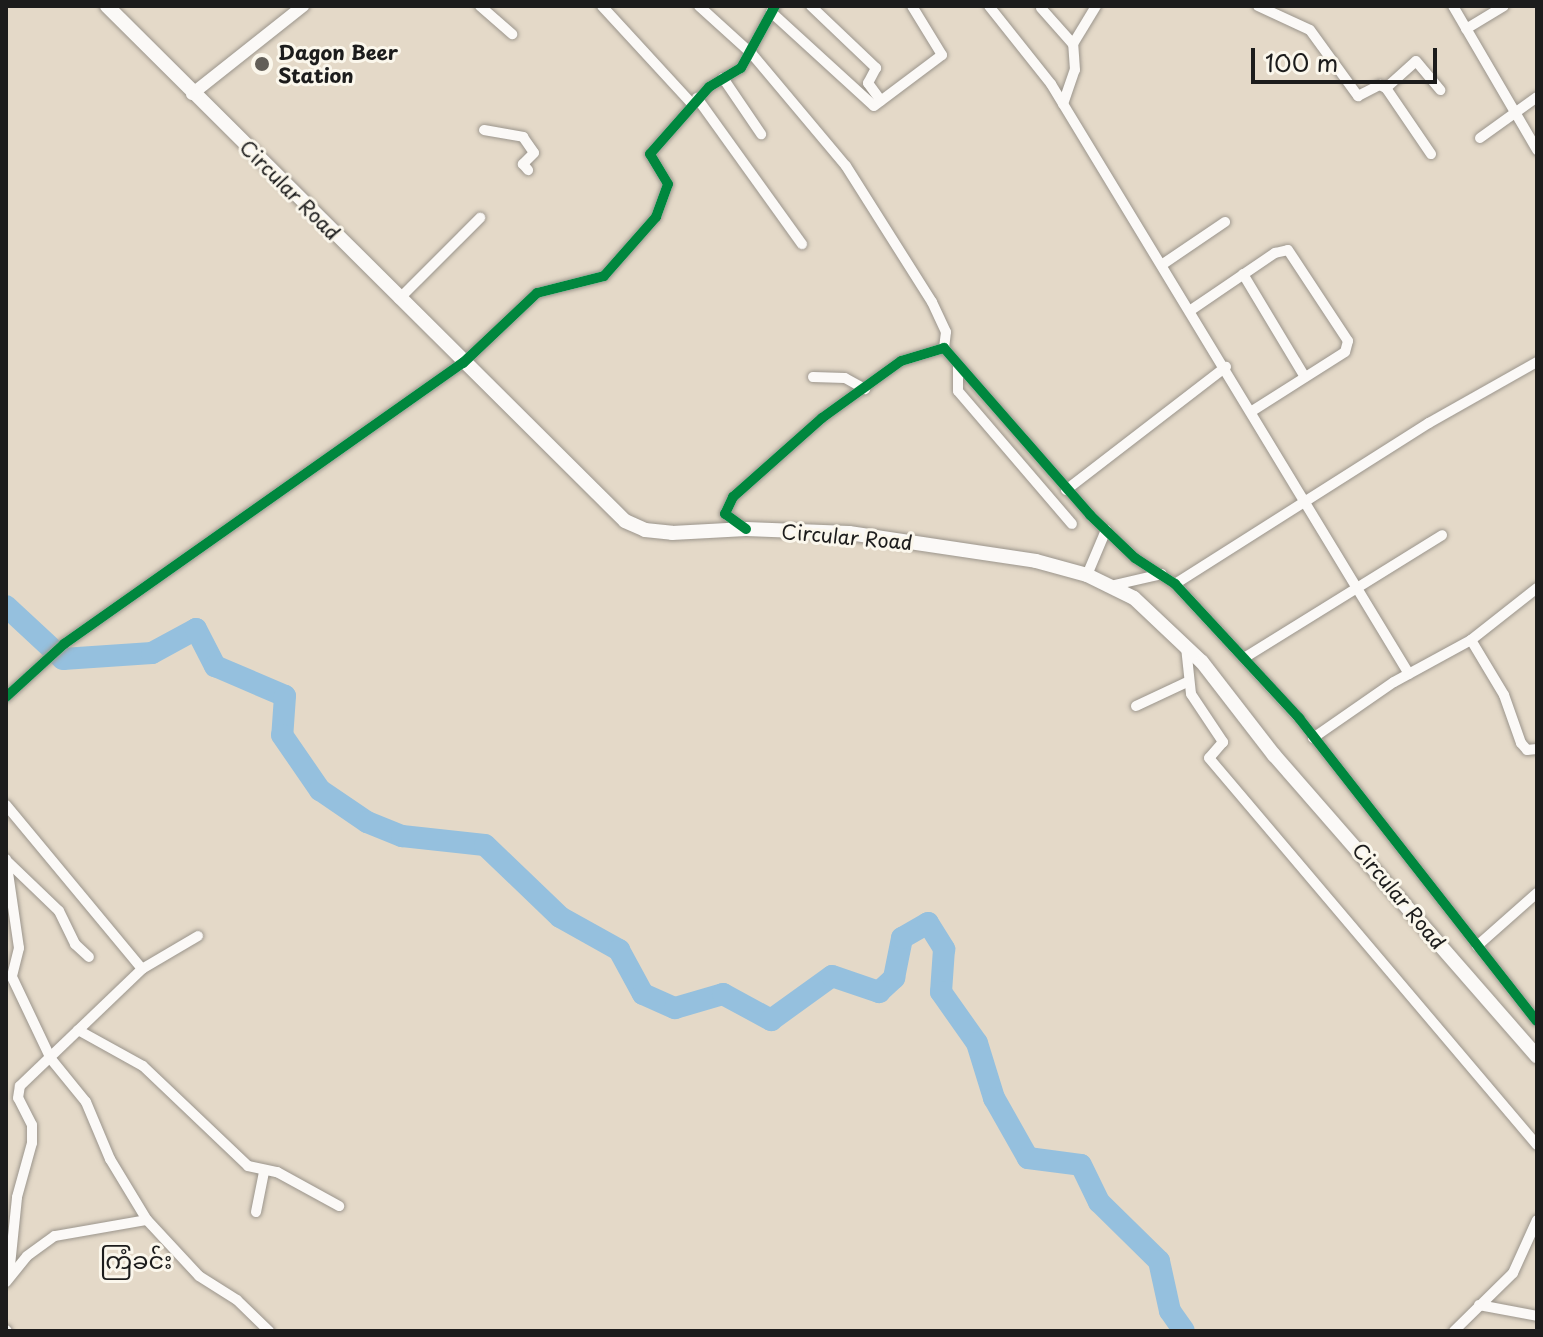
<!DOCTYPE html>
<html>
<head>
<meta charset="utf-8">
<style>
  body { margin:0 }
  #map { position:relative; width:1543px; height:1337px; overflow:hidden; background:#e4d9c8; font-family:"Playpen Sans","Noto Sans Myanmar",sans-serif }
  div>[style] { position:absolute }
  .river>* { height:22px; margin:-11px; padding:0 11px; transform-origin:11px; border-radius:11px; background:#95c0de }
  .roads { filter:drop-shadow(0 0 2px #9b958c) drop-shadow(0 0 2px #9b958c) }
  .minor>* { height:10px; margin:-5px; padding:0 5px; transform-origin:5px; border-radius:5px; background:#fbf9f7 }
  .tertiary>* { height:12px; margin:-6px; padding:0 6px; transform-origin:6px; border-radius:6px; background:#fbf9f7 }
  .secondary>* { height:14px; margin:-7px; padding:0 7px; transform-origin:7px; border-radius:7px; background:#fbf9f7 }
  .cycleway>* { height:10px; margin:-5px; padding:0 5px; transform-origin:5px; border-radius:5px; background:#00873e }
  .dots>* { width:22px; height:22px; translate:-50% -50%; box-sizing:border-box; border:4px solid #fbf7ec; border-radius:50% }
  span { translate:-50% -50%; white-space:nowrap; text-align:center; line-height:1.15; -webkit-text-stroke:6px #fbf7ec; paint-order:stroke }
  .poi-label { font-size:20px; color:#1c1c1c; font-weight:700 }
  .left { translate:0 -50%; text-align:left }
  .street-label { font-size:20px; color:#1c1c1c }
  .quarter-label { font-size:24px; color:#1c1c1c }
  .frame { position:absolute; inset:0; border:8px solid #1c1c1c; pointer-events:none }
  .scale { position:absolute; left:1251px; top:48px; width:186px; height:36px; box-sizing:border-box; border:4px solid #1c1c1c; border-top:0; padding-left:10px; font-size:24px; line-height:28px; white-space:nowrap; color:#1c1c1c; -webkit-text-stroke:6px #fbf7ec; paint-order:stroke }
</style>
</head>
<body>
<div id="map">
  <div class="river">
    <div style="left:6px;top:606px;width:78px;rotate:42.9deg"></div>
    <div style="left:63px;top:659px;width:89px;rotate:-3.9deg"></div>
    <div style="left:152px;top:653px;width:50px;rotate:-28.6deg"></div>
    <div style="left:196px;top:629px;width:42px;rotate:62.8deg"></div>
    <div style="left:215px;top:666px;width:76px;rotate:23.2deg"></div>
    <div style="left:285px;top:696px;width:39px;rotate:94deg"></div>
    <div style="left:282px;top:735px;width:67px;rotate:55.4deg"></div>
    <div style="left:320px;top:790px;width:57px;rotate:34.2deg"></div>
    <div style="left:367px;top:822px;width:38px;rotate:22deg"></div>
    <div style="left:402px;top:836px;width:83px;rotate:6.2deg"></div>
    <div style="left:485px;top:845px;width:104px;rotate:43.8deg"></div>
    <div style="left:560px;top:917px;width:68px;rotate:29.2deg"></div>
    <div style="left:619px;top:950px;width:50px;rotate:61.4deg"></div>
    <div style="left:643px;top:994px;width:35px;rotate:24deg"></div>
    <div style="left:675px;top:1008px;width:50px;rotate:-16.3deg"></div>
    <div style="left:723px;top:994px;width:55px;rotate:28.4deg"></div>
    <div style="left:771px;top:1020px;width:75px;rotate:-35.8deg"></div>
    <div style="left:832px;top:976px;width:50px;rotate:18.8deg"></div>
    <div style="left:879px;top:992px;width:21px;rotate:-43deg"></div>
    <div style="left:894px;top:978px;width:41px;rotate:-78.7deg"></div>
    <div style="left:902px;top:938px;width:30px;rotate:-30deg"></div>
    <div style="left:928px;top:923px;width:31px;rotate:58deg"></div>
    <div style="left:944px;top:949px;width:43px;rotate:94deg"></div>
    <div style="left:941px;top:992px;width:62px;rotate:54.8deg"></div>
    <div style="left:977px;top:1043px;width:58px;rotate:72.8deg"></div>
    <div style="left:994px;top:1098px;width:69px;rotate:60.5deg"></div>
    <div style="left:1028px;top:1158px;width:53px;rotate:7.5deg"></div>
    <div style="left:1081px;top:1165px;width:41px;rotate:64.1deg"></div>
    <div style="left:1099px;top:1202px;width:84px;rotate:44.5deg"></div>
    <div style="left:1159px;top:1261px;width:51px;rotate:77.6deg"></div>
    <div style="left:1170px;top:1311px;width:24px;rotate:55deg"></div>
  </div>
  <div class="roads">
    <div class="minor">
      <div style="left:480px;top:6px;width:43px;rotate:41.2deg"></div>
      <div style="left:602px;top:6px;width:133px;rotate:47.4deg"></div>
      <div style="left:699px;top:6px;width:72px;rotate:42.2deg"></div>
      <div style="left:752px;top:54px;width:146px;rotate:50deg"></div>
      <div style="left:846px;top:166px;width:161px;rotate:57.7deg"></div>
      <div style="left:932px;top:302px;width:33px;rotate:65deg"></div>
      <div style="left:946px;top:332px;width:16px;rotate:97deg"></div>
      <div style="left:811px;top:6px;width:90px;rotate:43.6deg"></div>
      <div style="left:876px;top:68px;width:17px;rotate:118deg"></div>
      <div style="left:868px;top:83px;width:22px;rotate:54deg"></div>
      <div style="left:989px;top:6px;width:100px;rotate:51.5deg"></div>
      <div style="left:1051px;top:84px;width:690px;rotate:58.75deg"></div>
      <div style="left:1258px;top:6px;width:57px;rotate:24.8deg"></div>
      <div style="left:1310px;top:30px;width:82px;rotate:54deg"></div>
      <div style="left:1358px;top:96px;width:25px;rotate:-27deg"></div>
      <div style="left:1380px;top:85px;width:7px;rotate:27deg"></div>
      <div style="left:1386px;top:88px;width:40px;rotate:-42deg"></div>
      <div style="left:1416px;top:61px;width:38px;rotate:50deg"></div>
      <div style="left:1453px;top:6px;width:167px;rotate:59.7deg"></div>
      <div style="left:1041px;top:8px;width:48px;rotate:48.4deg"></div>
      <div style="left:771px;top:12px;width:139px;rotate:42.4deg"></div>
      <div style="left:874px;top:106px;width:85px;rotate:-36.9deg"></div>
      <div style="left:942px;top:55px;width:57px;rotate:-121.5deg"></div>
      <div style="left:1466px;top:29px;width:44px;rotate:-31.2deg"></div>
      <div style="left:723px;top:78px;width:68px;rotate:55.8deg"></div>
      <div style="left:1386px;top:88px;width:80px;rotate:55.7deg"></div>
      <div style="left:697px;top:98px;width:180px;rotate:54.3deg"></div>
      <div style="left:1063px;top:104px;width:36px;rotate:-71deg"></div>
      <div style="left:1075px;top:70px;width:26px;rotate:-94deg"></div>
      <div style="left:1073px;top:44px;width:44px;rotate:-58.8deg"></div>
      <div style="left:484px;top:130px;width:40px;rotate:10deg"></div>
      <div style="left:523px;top:137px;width:19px;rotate:55deg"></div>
      <div style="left:534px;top:153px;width:16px;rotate:135deg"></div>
      <div style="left:523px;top:164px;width:8px;rotate:50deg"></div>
      <div style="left:1480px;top:138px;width:70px;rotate:-35.7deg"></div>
      <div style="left:1163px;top:264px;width:75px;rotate:-34.1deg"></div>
      <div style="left:1243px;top:274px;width:120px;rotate:59deg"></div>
      <div style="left:399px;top:299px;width:115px;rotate:-45deg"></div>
      <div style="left:1191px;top:310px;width:102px;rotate:-34.2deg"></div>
      <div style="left:1275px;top:253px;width:13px;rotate:-13deg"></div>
      <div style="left:1288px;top:250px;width:109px;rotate:56.6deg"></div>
      <div style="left:1348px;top:341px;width:11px;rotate:105deg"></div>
      <div style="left:1345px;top:352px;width:110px;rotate:147.6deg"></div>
      <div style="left:958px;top:367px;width:24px;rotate:90deg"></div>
      <div style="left:958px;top:391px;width:175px;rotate:49.4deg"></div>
      <div style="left:813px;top:377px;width:32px;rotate:2deg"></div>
      <div style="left:845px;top:378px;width:23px;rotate:29deg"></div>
      <div style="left:1066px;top:490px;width:202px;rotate:-37.6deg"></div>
      <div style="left:746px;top:529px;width:26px;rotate:-144deg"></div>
      <div style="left:725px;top:514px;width:19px;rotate:-65deg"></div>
      <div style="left:733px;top:497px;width:119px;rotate:-41.6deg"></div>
      <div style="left:822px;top:418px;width:97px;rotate:-35.8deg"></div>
      <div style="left:901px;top:361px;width:45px;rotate:-16.8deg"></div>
      <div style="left:944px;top:348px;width:222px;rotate:48.8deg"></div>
      <div style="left:1090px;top:515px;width:62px;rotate:43.7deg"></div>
      <div style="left:1135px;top:558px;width:48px;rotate:33deg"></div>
      <div style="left:1175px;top:584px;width:183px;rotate:47.2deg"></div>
      <div style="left:1299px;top:718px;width:385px;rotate:51.9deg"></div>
      <div style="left:1087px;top:575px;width:49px;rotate:-67.1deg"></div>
      <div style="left:1175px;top:584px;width:301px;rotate:-32.4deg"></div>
      <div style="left:1429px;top:423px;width:124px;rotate:-29.5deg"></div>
      <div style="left:1110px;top:586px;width:53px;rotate:-13deg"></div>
      <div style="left:1471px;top:640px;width:64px;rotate:59deg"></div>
      <div style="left:1504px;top:695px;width:51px;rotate:70.5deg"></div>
      <div style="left:1521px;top:743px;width:9px;rotate:49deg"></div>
      <div style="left:1527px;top:750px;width:10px;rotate:-6deg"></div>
      <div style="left:1186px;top:647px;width:47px;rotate:83.9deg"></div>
      <div style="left:1191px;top:694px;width:58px;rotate:56.3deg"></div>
      <div style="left:1223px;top:742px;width:21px;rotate:131deg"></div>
      <div style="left:1209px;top:758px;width:507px;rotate:49.72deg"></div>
      <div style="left:1244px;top:658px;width:233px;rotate:-31.8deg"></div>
      <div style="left:6px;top:697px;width:79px;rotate:-42.4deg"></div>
      <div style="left:64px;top:644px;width:488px;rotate:-35.2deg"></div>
      <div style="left:463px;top:363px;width:102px;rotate:-43.4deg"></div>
      <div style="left:537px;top:293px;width:69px;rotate:-14.2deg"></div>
      <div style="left:604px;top:276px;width:79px;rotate:-48.6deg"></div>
      <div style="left:656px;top:217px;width:35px;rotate:-70deg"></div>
      <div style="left:668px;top:184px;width:35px;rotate:-121deg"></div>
      <div style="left:650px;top:154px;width:89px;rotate:-48.6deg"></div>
      <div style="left:709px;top:87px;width:37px;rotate:-31deg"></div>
      <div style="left:741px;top:68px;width:71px;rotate:-61.3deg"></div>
      <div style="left:1136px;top:706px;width:56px;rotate:-25.2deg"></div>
      <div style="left:1313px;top:738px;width:98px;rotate:-34.7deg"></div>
      <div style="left:1394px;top:682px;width:88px;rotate:-28.6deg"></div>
      <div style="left:1471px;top:640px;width:84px;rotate:-38.2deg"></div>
      <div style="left:6px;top:805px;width:213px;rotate:50.3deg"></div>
      <div style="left:6px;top:859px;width:90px;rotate:81.7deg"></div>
      <div style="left:19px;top:948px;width:30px;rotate:104deg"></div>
      <div style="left:12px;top:977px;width:91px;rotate:64.6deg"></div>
      <div style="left:51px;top:1059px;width:55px;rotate:50.9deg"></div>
      <div style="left:86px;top:1102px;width:62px;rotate:67.2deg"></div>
      <div style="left:110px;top:1159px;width:71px;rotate:58.8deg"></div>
      <div style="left:147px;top:1220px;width:76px;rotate:47.1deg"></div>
      <div style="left:199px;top:1276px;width:45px;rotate:32.3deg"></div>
      <div style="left:237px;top:1300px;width:45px;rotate:44.1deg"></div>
      <div style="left:7px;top:861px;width:72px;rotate:43.9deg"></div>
      <div style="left:59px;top:911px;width:37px;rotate:64deg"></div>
      <div style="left:75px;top:944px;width:19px;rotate:43deg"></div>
      <div style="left:1477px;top:946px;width:80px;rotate:-41.5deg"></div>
      <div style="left:78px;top:1030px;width:74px;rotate:29deg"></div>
      <div style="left:143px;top:1066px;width:145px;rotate:43.6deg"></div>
      <div style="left:248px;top:1166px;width:30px;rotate:12deg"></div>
      <div style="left:277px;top:1172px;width:71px;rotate:28.7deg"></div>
      <div style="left:256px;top:1212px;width:41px;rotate:-78.7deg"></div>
      <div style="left:9px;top:1275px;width:78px;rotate:-84.1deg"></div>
      <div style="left:17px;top:1197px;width:56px;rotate:-74.5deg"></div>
      <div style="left:32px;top:1143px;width:18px;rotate:-90deg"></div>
      <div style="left:32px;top:1125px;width:30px;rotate:-117deg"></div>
      <div style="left:18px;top:1098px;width:12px;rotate:-81deg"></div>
      <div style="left:20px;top:1086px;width:169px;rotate:-43.8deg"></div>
      <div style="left:142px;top:969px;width:65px;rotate:-30.5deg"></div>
      <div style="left:6px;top:1282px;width:33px;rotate:-51deg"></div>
      <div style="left:27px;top:1256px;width:34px;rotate:-36deg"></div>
      <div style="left:55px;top:1236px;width:93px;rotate:-9.9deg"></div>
      <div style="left:1479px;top:1305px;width:59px;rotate:10.7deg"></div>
      <div style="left:6px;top:1330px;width:1px;rotate:45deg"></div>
      <div style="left:1454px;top:1331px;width:83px;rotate:-44.5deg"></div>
      <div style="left:1513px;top:1273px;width:58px;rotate:-65.6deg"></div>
    </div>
    <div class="tertiary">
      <div style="left:192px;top:94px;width:142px;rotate:-38.4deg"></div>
    </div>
    <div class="secondary">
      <div style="left:107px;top:6px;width:730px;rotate:44.83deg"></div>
      <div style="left:625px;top:521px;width:22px;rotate:24deg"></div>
      <div style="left:645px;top:530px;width:27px;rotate:6deg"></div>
      <div style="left:672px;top:533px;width:74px;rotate:-3.1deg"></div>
      <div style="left:746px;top:529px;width:103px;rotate:2.2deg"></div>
      <div style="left:849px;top:533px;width:189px;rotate:8.5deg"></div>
      <div style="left:1036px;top:561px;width:53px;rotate:15.4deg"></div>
      <div style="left:1087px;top:575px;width:52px;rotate:26.1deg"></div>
      <div style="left:1134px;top:598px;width:93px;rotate:43.3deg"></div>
      <div style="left:1202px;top:662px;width:118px;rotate:52.3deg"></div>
      <div style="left:1274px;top:755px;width:400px;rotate:48.9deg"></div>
    </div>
  </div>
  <div class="cycleway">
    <div style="left:746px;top:529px;width:26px;rotate:-144deg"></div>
    <div style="left:725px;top:514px;width:19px;rotate:-65deg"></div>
    <div style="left:733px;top:497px;width:119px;rotate:-41.6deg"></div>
    <div style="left:822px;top:418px;width:97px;rotate:-35.8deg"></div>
    <div style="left:901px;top:361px;width:45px;rotate:-16.8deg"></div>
    <div style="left:944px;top:348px;width:222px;rotate:48.8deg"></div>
    <div style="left:1090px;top:515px;width:62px;rotate:43.7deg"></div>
    <div style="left:1135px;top:558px;width:48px;rotate:33deg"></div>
    <div style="left:1175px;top:584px;width:183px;rotate:47.2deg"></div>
    <div style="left:1299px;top:718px;width:385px;rotate:51.9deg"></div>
    <div style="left:6px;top:697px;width:79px;rotate:-42.4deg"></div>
    <div style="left:64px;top:644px;width:488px;rotate:-35.2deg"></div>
    <div style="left:463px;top:363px;width:102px;rotate:-43.4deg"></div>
    <div style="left:537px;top:293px;width:69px;rotate:-14.2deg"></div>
    <div style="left:604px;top:276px;width:79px;rotate:-48.6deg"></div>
    <div style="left:656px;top:217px;width:35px;rotate:-70deg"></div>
    <div style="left:668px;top:184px;width:35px;rotate:-121deg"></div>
    <div style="left:650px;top:154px;width:89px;rotate:-48.6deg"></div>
    <div style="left:709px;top:87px;width:37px;rotate:-31deg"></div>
    <div style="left:741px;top:68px;width:71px;rotate:-61.3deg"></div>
  </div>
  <div class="dots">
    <div style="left:262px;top:64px;background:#625e58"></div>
  </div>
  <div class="poi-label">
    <span class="left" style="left:278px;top:64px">Dagon Beer<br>Station</span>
  </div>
  <div class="street-label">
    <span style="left:290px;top:190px;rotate:45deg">Circular Road</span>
    <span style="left:847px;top:537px;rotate:5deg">Circular Road</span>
    <span style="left:1399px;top:896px;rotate:50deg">Circular Road</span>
  </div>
  <div class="quarter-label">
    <span style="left:136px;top:1260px">ကြံခင်း</span>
  </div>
  <div class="frame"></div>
  <div class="scale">100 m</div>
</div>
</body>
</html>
